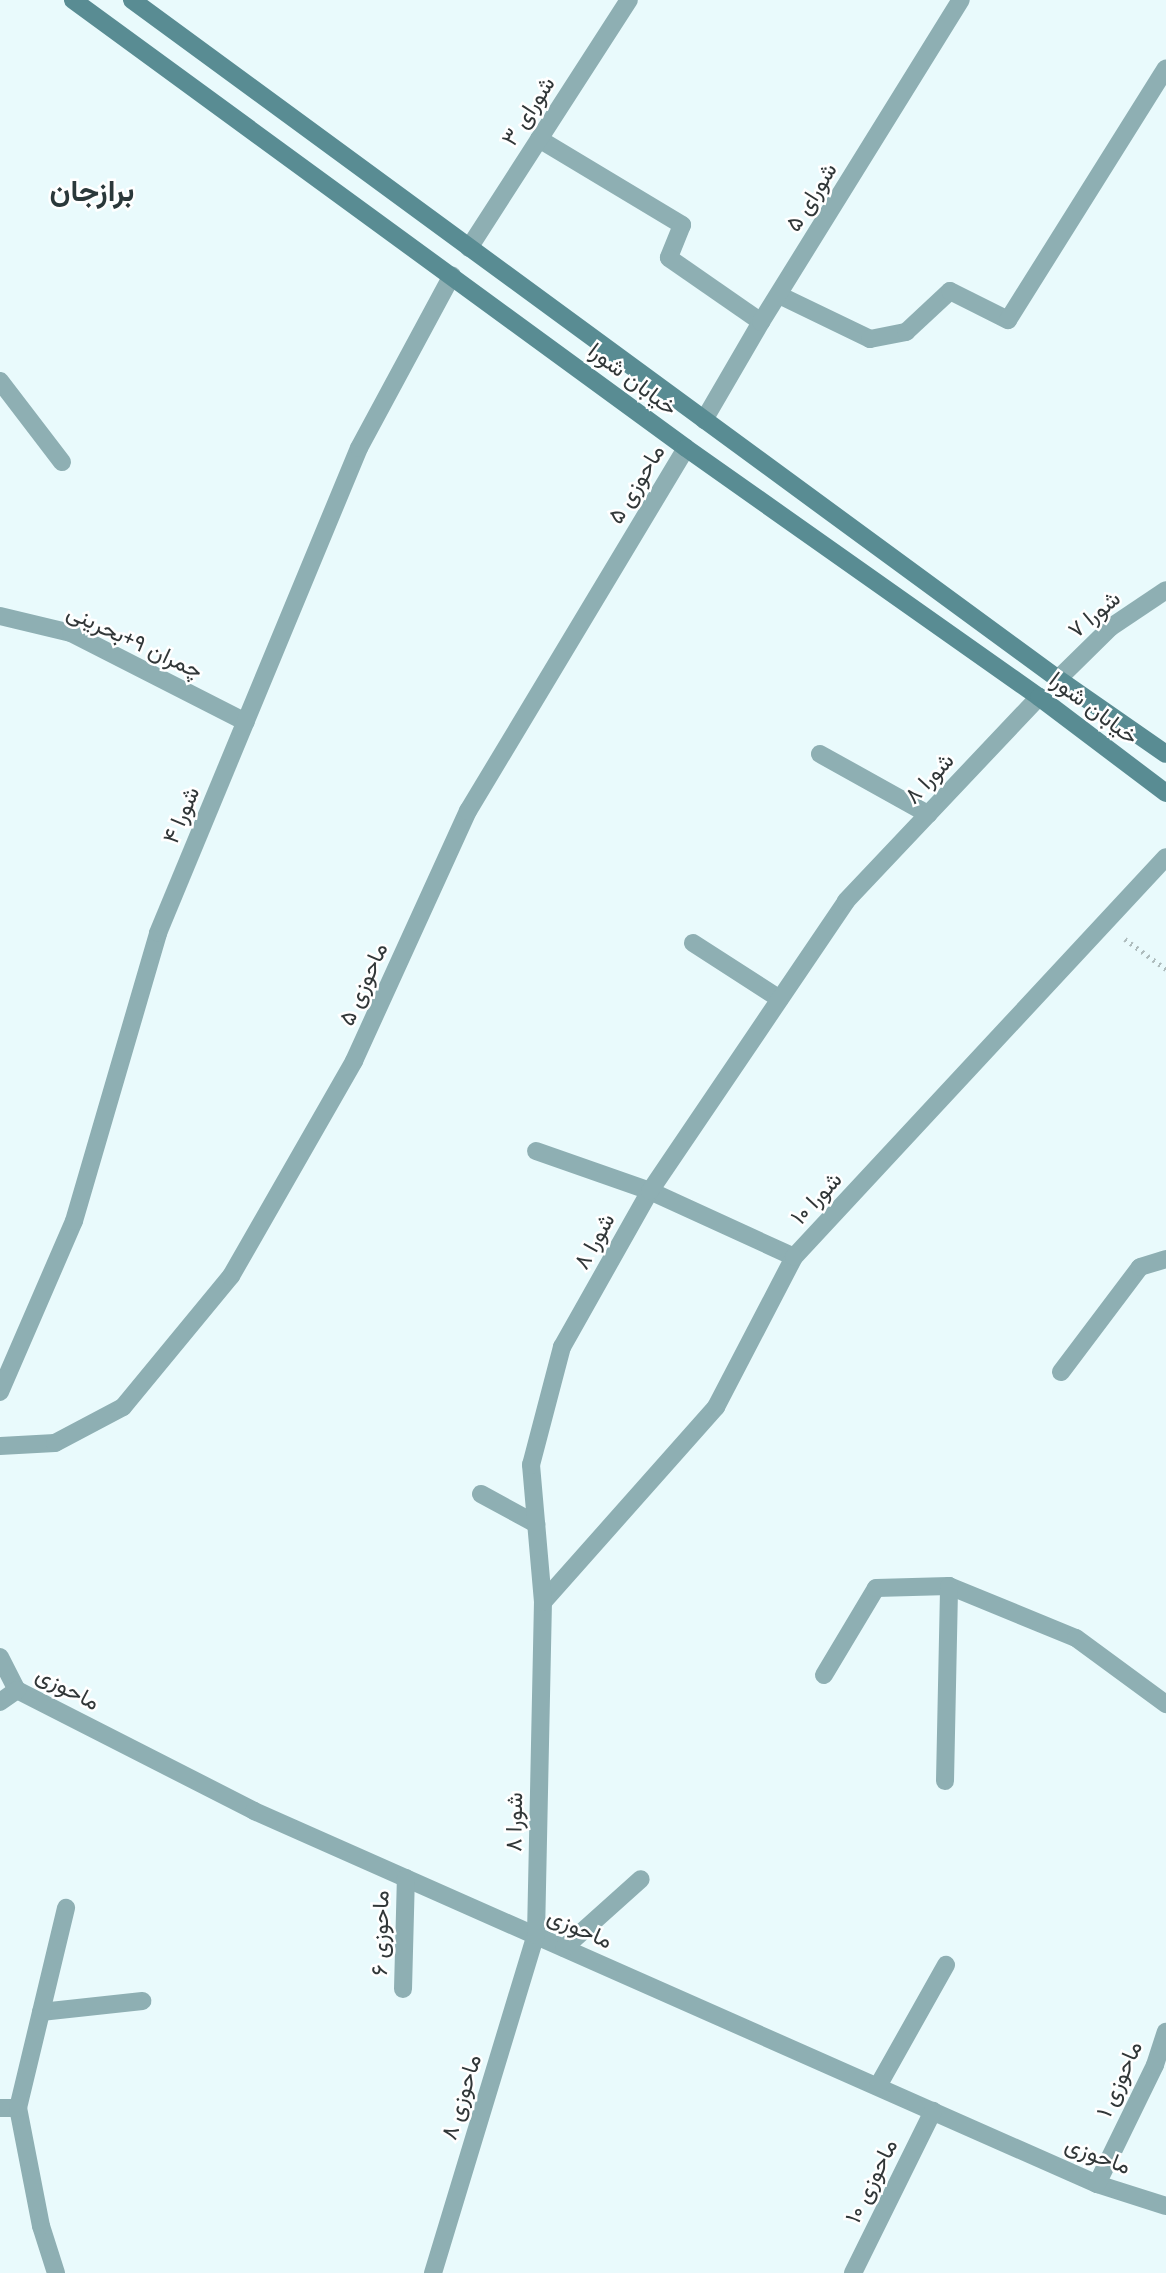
<!DOCTYPE html>
<html>
<head>
<meta charset="utf-8">
<style>
  body { margin:0 }
  #map { position:relative; width:1166px; height:2273px; overflow:hidden; background:#e9fafc; font-family:"PT Sans",Vazirmatn,sans-serif }
  div>[style] { position:absolute }
  .path>* { height:4.5px; margin-top:-2.25px; transform-origin:0; background:repeating-linear-gradient(90deg,#aebcbd 0 2px,transparent 0 7px) }
  .service>* { height:18px; margin:-9px; padding:0 9px; transform-origin:9px; border-radius:9px; background:#8eafb3 }
  .minor>* { height:18px; margin:-9px; padding:0 9px; transform-origin:9px; border-radius:9px; background:#8eafb3 }
  .secondary>* { height:18px; margin:-9px; padding:0 9px; transform-origin:9px; border-radius:9px; background:#598c93 }
  span { translate:-50% -50%; white-space:nowrap; text-align:center; line-height:1.15; -webkit-text-stroke:5px #fff; paint-order:stroke }
  .street-label { font-size:23px; color:#313738 }
  .district-label { font-size:30px; color:#2a383a; font-weight:700 }
</style>
</head>
<body>
<div id="map">
  <div class="path">
    <div style="left:1125px;top:939px;width:51px;rotate:36.2deg"></div>
  </div>
  <div class="service">
    <div style="left:539px;top:139px;width:167px;rotate:31deg"></div>
    <div style="left:682px;top:225px;width:35px;rotate:112deg"></div>
    <div style="left:669px;top:258px;width:112px;rotate:34.8deg"></div>
  </div>
  <div class="minor">
    <div style="left:469px;top:248px;width:295px;rotate:-57.2deg"></div>
    <div style="left:779px;top:295px;width:101px;rotate:25.8deg"></div>
    <div style="left:870px;top:339px;width:37px;rotate:-11deg"></div>
    <div style="left:906px;top:332px;width:60px;rotate:-43deg"></div>
    <div style="left:950px;top:291px;width:65px;rotate:26.6deg"></div>
    <div style="left:1008px;top:320px;width:297px;rotate:-57.9deg"></div>
    <div style="left:0;top:381px;width:102px;rotate:52.6deg"></div>
    <div style="left:704px;top:420px;width:113px;rotate:-59.8deg"></div>
    <div style="left:761px;top:322px;width:379px;rotate:-58.2deg"></div>
    <div style="left:0;top:616px;width:73px;rotate:13.5deg"></div>
    <div style="left:71px;top:633px;width:196px;rotate:27deg"></div>
    <div style="left:1058px;top:679px;width:74px;rotate:-44.5deg"></div>
    <div style="left:1111px;top:627px;width:66px;rotate:-33.9deg"></div>
    <div style="left:820px;top:754px;width:124px;rotate:29.1deg"></div>
    <div style="left:693px;top:943px;width:103px;rotate:32.8deg"></div>
    <div style="left:536px;top:1151px;width:121px;rotate:19.3deg"></div>
    <div style="left:650px;top:1191px;width:158px;rotate:24.6deg"></div>
    <div style="left:1061px;top:1372px;width:131px;rotate:-53deg"></div>
    <div style="left:1140px;top:1267px;width:27px;rotate:-17deg"></div>
    <div style="left:0;top:1392px;width:186px;rotate:-66.6deg"></div>
    <div style="left:74px;top:1221px;width:300px;rotate:-73.7deg"></div>
    <div style="left:158px;top:933px;width:525px;rotate:-67.49deg"></div>
    <div style="left:359px;top:448px;width:196px;rotate:-61.7deg"></div>
    <div style="left:0;top:1446px;width:55px;rotate:-3.1deg"></div>
    <div style="left:55px;top:1443px;width:77px;rotate:-27.9deg"></div>
    <div style="left:123px;top:1407px;width:170px;rotate:-50.5deg"></div>
    <div style="left:231px;top:1276px;width:248px;rotate:-60.2deg"></div>
    <div style="left:354px;top:1061px;width:275px;rotate:-65.5deg"></div>
    <div style="left:468px;top:811px;width:423px;rotate:-59deg"></div>
    <div style="left:481px;top:1494px;width:63px;rotate:28.6deg"></div>
    <div style="left:543px;top:1602px;width:261px;rotate:-48.4deg"></div>
    <div style="left:716px;top:1407px;width:169px;rotate:-62.5deg"></div>
    <div style="left:794px;top:1257px;width:546px;rotate:-47.08deg"></div>
    <div style="left:0;top:1657px;width:37px;rotate:63deg"></div>
    <div style="left:17px;top:1690px;width:266px;rotate:27deg"></div>
    <div style="left:254px;top:1811px;width:922px;rotate:23.87deg"></div>
    <div style="left:1097px;top:2184px;width:72px;rotate:17.7deg"></div>
    <div style="left:824px;top:1675px;width:101px;rotate:-59.1deg"></div>
    <div style="left:876px;top:1588px;width:73px;rotate:-1.6deg"></div>
    <div style="left:949px;top:1586px;width:137px;rotate:22.3deg"></div>
    <div style="left:1076px;top:1638px;width:112px;rotate:36.3deg"></div>
    <div style="left:0;top:1702px;width:21px;rotate:-35deg"></div>
    <div style="left:945px;top:1781px;width:195px;rotate:-88.8deg"></div>
    <div style="left:564px;top:1948px;width:103px;rotate:-41.9deg"></div>
    <div style="left:403px;top:1989px;width:111px;rotate:-88.5deg"></div>
    <div style="left:41px;top:2012px;width:102px;rotate:-6.2deg"></div>
    <div style="left:878px;top:2086px;width:139px;rotate:-60.7deg"></div>
    <div style="left:0;top:2108px;width:18px"></div>
    <div style="left:1097px;top:2184px;width:132px;rotate:-64deg"></div>
    <div style="left:1155px;top:2065px;width:35px;rotate:-72deg"></div>
    <div style="left:56px;top:2273px;width:49px;rotate:-107.7deg"></div>
    <div style="left:41px;top:2226px;width:120px;rotate:-101deg"></div>
    <div style="left:18px;top:2108px;width:206px;rotate:-76.5deg"></div>
    <div style="left:433px;top:2273px;width:353px;rotate:-73.1deg"></div>
    <div style="left:536px;top:1935px;width:333px;rotate:-88.8deg"></div>
    <div style="left:543px;top:1602px;width:138px;rotate:-95deg"></div>
    <div style="left:531px;top:1465px;width:122px;rotate:-75.3deg"></div>
    <div style="left:562px;top:1347px;width:179px;rotate:-60.6deg"></div>
    <div style="left:650px;top:1191px;width:350px;rotate:-55.9deg"></div>
    <div style="left:846px;top:901px;width:281px;rotate:-46.6deg"></div>
    <div style="left:853px;top:2273px;width:181px;rotate:-63.7deg"></div>
  </div>
  <div class="secondary">
    <div style="left:73px;top:0;width:759px;rotate:36.16deg"></div>
    <div style="left:686px;top:448px;width:432px;rotate:35.2deg"></div>
    <div style="left:1039px;top:697px;width:159px;rotate:37.1deg"></div>
    <div style="left:132px;top:0;width:1148px;rotate:36.25deg"></div>
    <div style="left:1058px;top:679px;width:131px;rotate:34.8deg"></div>
  </div>
  <div class="street-label">
    <span style="left:528px;top:111px;rotate:-57deg">شورای ۳</span>
    <span style="left:811px;top:197px;rotate:-58deg">شورای ۵</span>
    <span style="left:633px;top:379px;rotate:37deg">خیابان شورا</span>
    <span style="left:636px;top:484px;rotate:-59deg">ماحوزی ۵</span>
    <span style="left:1094px;top:614px;rotate:-40deg">شورا ۷</span>
    <span style="left:135px;top:641px;rotate:25deg">چمران ۹+بحرینی</span>
    <span style="left:1094px;top:708px;rotate:37deg">خیابان شورا</span>
    <span style="left:929px;top:778px;rotate:-47deg">شورا ۸</span>
    <span style="left:181px;top:815px;rotate:-67deg">شورا ۴</span>
    <span style="left:363px;top:984px;rotate:-66deg">ماحوزی ۵</span>
    <span style="left:816px;top:1198px;rotate:-47deg">شورا ۱۰</span>
    <span style="left:594px;top:1241px;rotate:-61deg">شورا ۸</span>
    <span style="left:68px;top:1688px;rotate:28deg">ماحوزی</span>
    <span style="left:514px;top:1822px;rotate:-89deg">شورا ۸</span>
    <span style="left:580px;top:1928px;rotate:24deg">ماحوزی</span>
    <span style="left:380px;top:1933px;rotate:-89deg">ماحوزی ۶</span>
    <span style="left:1119px;top:2079px;rotate:-66deg">ماحوزی ۱</span>
    <span style="left:461px;top:2097px;rotate:-73deg">ماحوزی ۸</span>
    <span style="left:1098px;top:2155px;rotate:21deg">ماحوزی</span>
    <span style="left:871px;top:2181px;rotate:-64deg">ماحوزی ۱۰</span>
  </div>
  <div class="district-label">
    <span style="left:92px;top:190px">برازجان</span>
  </div>
</div>
</body>
</html>
